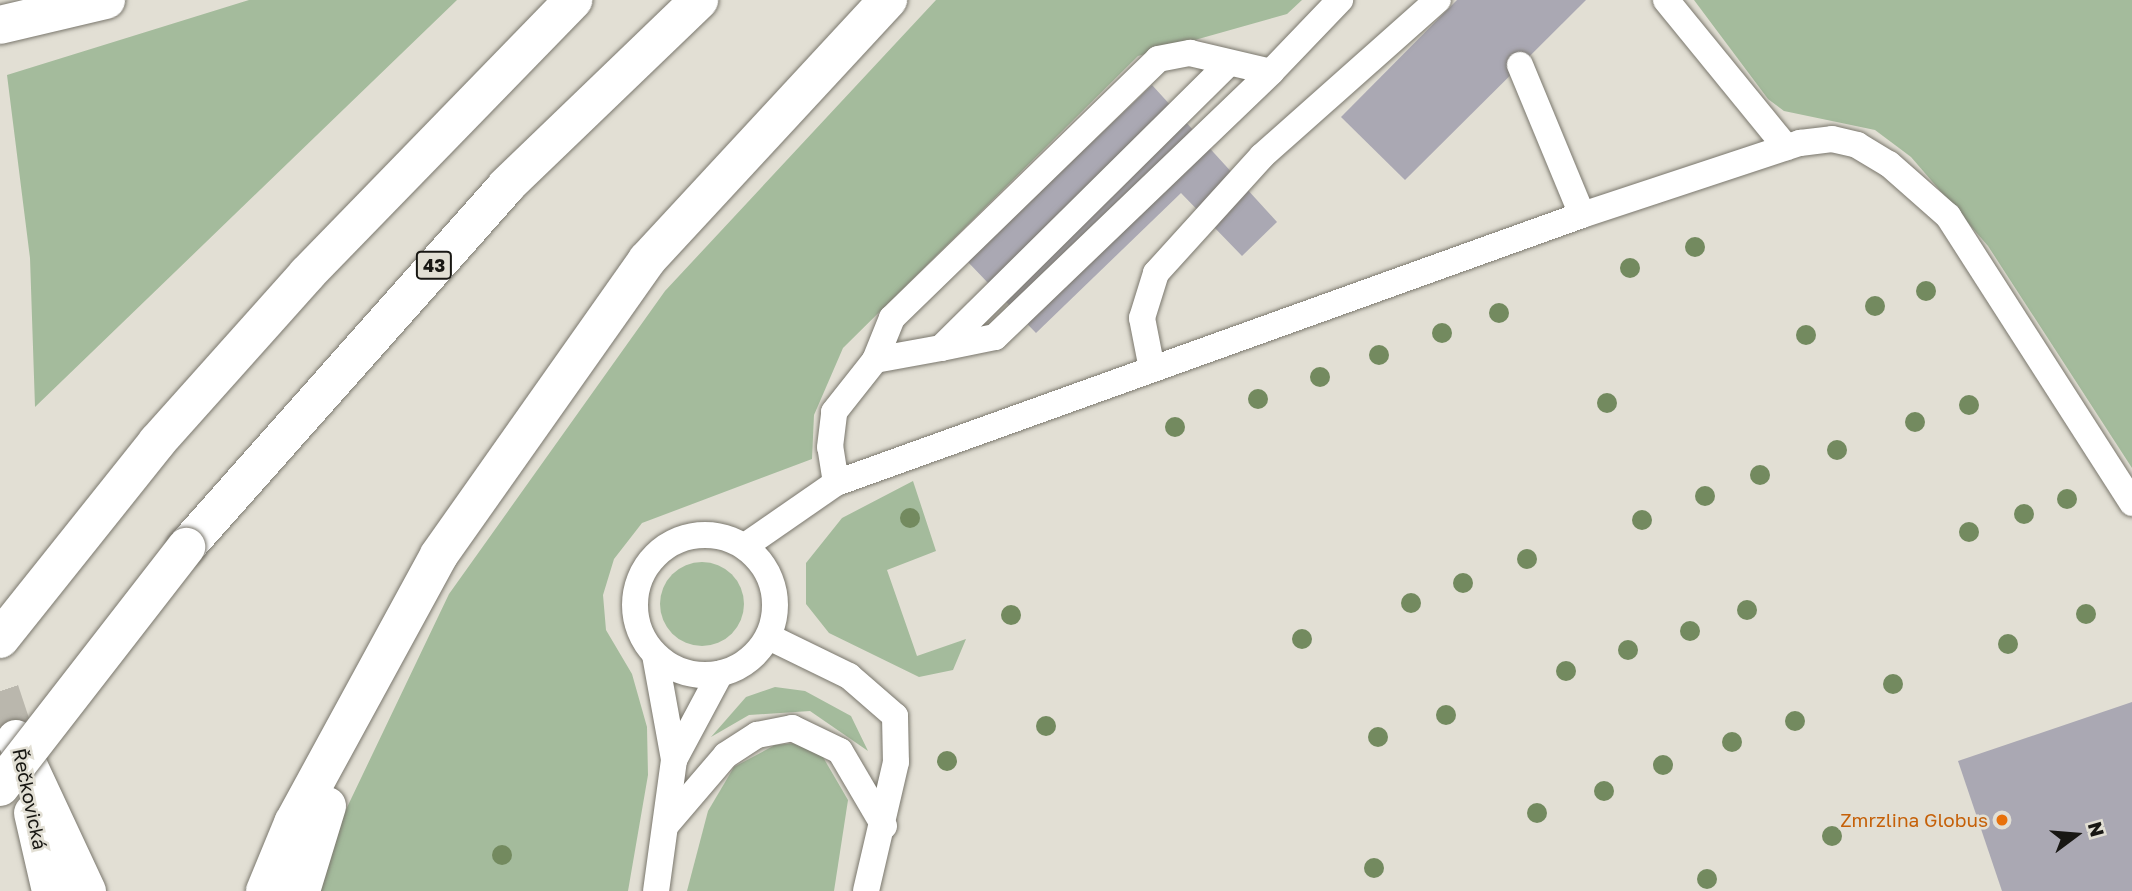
<!DOCTYPE html>
<html>
<head>
<meta charset="utf-8">
<style>
  body { margin:0 }
  #map { position:relative; width:2132px; height:891px; overflow:hidden; background:#e2dfd4; font-family:"Golos Text",sans-serif }
  div>[style] { position:absolute }
  .green>* { inset:0; background:#a4bb9c }
  .round { border-radius:50% }
  .building>* { inset:0; background:#aaa8b3 }
  .tertiary-tunnel>* { height:38px; margin-top:-19px; transform-origin:0; background:repeating-linear-gradient(90deg,#bab7ad 0 38px,transparent 0 57px) }
  .roads { filter:drop-shadow(0 0 2px #7a776d) drop-shadow(0 0 2px #7a776d) }
  .service>* { height:26px; margin:-13px; padding:0 13px; transform-origin:13px; border-radius:13px; background:#fff }
  .service>.ring { margin:-13px; padding:0; box-sizing:content-box; background:none; border:26px solid #fff; border-radius:50% }
  .tertiary>* { height:38px; margin:-19px; padding:0 19px; transform-origin:19px; border-radius:19px; background:#fff }
  .trunk>* { height:38px; margin:-19px; padding:0 19px; transform-origin:19px; border-radius:19px; background:#fff }
  .bridges { filter:drop-shadow(0 0 2px #7a776d) drop-shadow(0 0 2px #7a776d) }
  .trunk-bridge>* { height:38px; margin:-19px; padding:0 19px; transform-origin:19px; border-radius:19px; background:#fff }
  .trees>* { width:20px; height:20px; margin:-10px; border-radius:50%; background:#738a5f }
  .dots>* { width:19px; height:19px; translate:-50% -50%; box-sizing:border-box; border:4px solid #e2dfd4; border-radius:50% }
  span { translate:-50% -50%; white-space:nowrap; text-align:center; line-height:1.15; -webkit-text-stroke:5px #e2dfd4; paint-order:stroke }
  .shield-label span { padding:2px 5px; background:#e2dfd4; border:2px solid; border-radius:5px; -webkit-text-stroke-width:0 }
  .shield-label { font-size:18px; color:#181713; font-weight:700 }
  .street-label { font-size:19px; color:#181713 }
  .food-label { font-size:19px; color:#c56008 }
  .right { translate:-100% -50%; text-align:right }
  .north { position:absolute; left:2041px; top:800px; width:70px; height:70px; -webkit-text-stroke:5px #e2dfd4; paint-order:stroke; rotate:74deg; font-size:19px; font-weight:700; line-height:28px; text-align:center; color:#181713 }
  .north::after { content:''; display:block; margin:auto; width:24px; height:32px; background:#181713; clip-path:polygon(50% 0,100% 100%,50% 72%,0 100%) }
</style>
</head>
<body>
<div id="map">
  <div class="green">
    <div style="clip-path:polygon(249px 0,457px 0,35px 407px,30px 258px,7px 75px)"></div>
    <div style="clip-path:polygon(936px 0,1302px 0,1287px 14px,1138px 56px,843px 348px,814px 415px,812px 459px,642px 523px,614px 559px,603px 595px,606px 630px,632px 674px,647px 727px,648px 775px,628px 891px,320px 891px,330px 843px,449px 594px,665px 291px)"></div>
    <div style="clip-path:polygon(1694px 0,2132px 0,2132px 468px,1988px 246px,1911px 157px,1875px 130px,1784px 111px,1768px 99px)"></div>
    <div style="clip-path:polygon(913px 481px,936px 551px,887px 570px,917px 656px,966px 639px,953px 670px,919px 677px,829px 633px,806px 604px,806px 563px,842px 518px)"></div>
    <div class="round" style="left:660px;top:562px;width:84px;height:84px"></div>
    <div style="clip-path:polygon(775px 687px,805px 691px,851px 716px,868px 751px,810px 711px,749px 715px,711px 737px,746px 697px)"></div>
    <div style="clip-path:polygon(796px 743px,820px 752px,848px 800px,834px 891px,687px 891px,708px 811px,734px 767px,775px 745px)"></div>
  </div>
  <div class="building">
    <div style="clip-path:polygon(1457px 0,1586px 0,1405px 180px,1341px 117px)"></div>
    <div style="clip-path:polygon(1152px 85px,1277px 222px,1242px 256px,1181px 193px,1036px 333px,967px 261px)"></div>
    <div style="clip-path:polygon(2132px 702px,2132px 891px,2002px 891px,1958px 761px)"></div>
  </div>
  <div class="tertiary-tunnel">
    <div style="left:0;top:691px;width:51px;rotate:71.6deg"></div>
  </div>
  <div class="roads">
    <div class="service">
      <div style="left:1666px;top:0;width:190px;rotate:50.8deg"></div>
      <div style="left:1520px;top:65px;width:162px;rotate:67.5deg"></div>
      <div style="left:941px;top:348px;width:55px;rotate:-11.5deg"></div>
      <div style="left:995px;top:337px;width:383px;rotate:-43.8deg"></div>
      <div style="left:875px;top:360px;width:67px;rotate:-10.3deg"></div>
      <div style="left:941px;top:348px;width:405px;rotate:-44.7deg"></div>
      <div style="left:1152px;top:369px;width:52px;rotate:-101.1deg"></div>
      <div style="left:1142px;top:318px;width:47px;rotate:-72.7deg"></div>
      <div style="left:1156px;top:273px;width:158px;rotate:-47.8deg"></div>
      <div style="left:1262px;top:156px;width:235px;rotate:-41.6deg"></div>
      <div style="left:836px;top:483px;width:36px;rotate:-99deg"></div>
      <div style="left:830px;top:447px;width:35px;rotate:-83deg"></div>
      <div style="left:834px;top:412px;width:66px;rotate:-51.7deg"></div>
      <div style="left:875px;top:360px;width:45px;rotate:-68deg"></div>
      <div style="left:892px;top:318px;width:371px;rotate:-44.2deg"></div>
      <div style="left:1158px;top:59px;width:33px;rotate:-11deg"></div>
      <div style="left:1190px;top:53px;width:83px;rotate:13.2deg"></div>
      <div style="left:1271px;top:72px;width:100px;rotate:-46.2deg"></div>
      <div class="ring" style="left:635px;top:535px;width:114px;height:114px"></div>
      <div style="left:745px;top:546px;width:111px;rotate:-34.7deg"></div>
      <div style="left:836px;top:483px;width:793px;rotate:-19.76deg"></div>
      <div style="left:1582px;top:215px;width:230px;rotate:-18.3deg"></div>
      <div style="left:1800px;top:143px;width:32px;rotate:-7deg"></div>
      <div style="left:1832px;top:139px;width:26px;rotate:13deg"></div>
      <div style="left:1857px;top:145px;width:37px;rotate:31deg"></div>
      <div style="left:1889px;top:164px;width:79px;rotate:41.4deg"></div>
      <div style="left:1948px;top:216px;width:341px;rotate:57.3deg"></div>
      <div style="left:769px;top:637px;width:89px;rotate:26deg"></div>
      <div style="left:849px;top:676px;width:61px;rotate:41deg"></div>
      <div style="left:895px;top:716px;width:46px;rotate:88.8deg"></div>
      <div style="left:896px;top:762px;width:132px;rotate:103.1deg"></div>
      <div style="left:655px;top:655px;width:107px;rotate:79.7deg"></div>
      <div style="left:674px;top:760px;width:132px;rotate:97.8deg"></div>
      <div style="left:674px;top:760px;width:98px;rotate:-61.9deg"></div>
      <div style="left:666px;top:825px;width:92px;rotate:-49.4deg"></div>
      <div style="left:726px;top:755px;width:37px;rotate:-33deg"></div>
      <div style="left:757px;top:735px;width:36px;rotate:-11deg"></div>
      <div style="left:792px;top:728px;width:53px;rotate:25.6deg"></div>
      <div style="left:840px;top:751px;width:87px;rotate:59.6deg"></div>
    </div>
    <div class="tertiary">
      <div style="left:16px;top:739px;width:168px;rotate:65deg"></div>
      <div style="left:33px;top:813px;width:80px;rotate:77deg"></div>
    </div>
    <div class="trunk">
      <div style="left:0;top:25px;width:109px;rotate:-13.3deg"></div>
      <div style="left:186px;top:547px;width:482px;rotate:-48.4deg"></div>
      <div style="left:506px;top:186px;width:268px;rotate:-43.9deg"></div>
      <div style="left:0;top:639px;width:252px;rotate:-51.4deg"></div>
      <div style="left:157px;top:442px;width:225px;rotate:-48.2deg"></div>
      <div style="left:307px;top:274px;width:382px;rotate:-45.8deg"></div>
      <div style="left:265px;top:891px;width:74px;rotate:-67.6deg"></div>
      <div style="left:293px;top:823px;width:305px;rotate:-61.4deg"></div>
      <div style="left:439px;top:555px;width:361px;rotate:-54.8deg"></div>
      <div style="left:647px;top:260px;width:355px;rotate:-47.2deg"></div>
      <div style="left:301px;top:891px;width:89px;rotate:-73deg"></div>
    </div>
  </div>
  <div class="bridges">
    <div class="trunk-bridge">
      <div style="left:0;top:787px;width:304px;rotate:-52.2deg"></div>
    </div>
  </div>
  <div class="trees">
    <div style="left:1695px;top:247px"></div>
    <div style="left:1630px;top:268px"></div>
    <div style="left:1926px;top:291px"></div>
    <div style="left:1875px;top:306px"></div>
    <div style="left:1499px;top:313px"></div>
    <div style="left:1442px;top:333px"></div>
    <div style="left:1806px;top:335px"></div>
    <div style="left:1379px;top:355px"></div>
    <div style="left:1320px;top:377px"></div>
    <div style="left:1258px;top:399px"></div>
    <div style="left:1607px;top:403px"></div>
    <div style="left:1969px;top:405px"></div>
    <div style="left:1915px;top:422px"></div>
    <div style="left:1175px;top:427px"></div>
    <div style="left:1837px;top:450px"></div>
    <div style="left:1760px;top:475px"></div>
    <div style="left:1705px;top:496px"></div>
    <div style="left:2067px;top:499px"></div>
    <div style="left:2024px;top:514px"></div>
    <div style="left:910px;top:518px"></div>
    <div style="left:1642px;top:520px"></div>
    <div style="left:1969px;top:532px"></div>
    <div style="left:1527px;top:559px"></div>
    <div style="left:1463px;top:583px"></div>
    <div style="left:1411px;top:603px"></div>
    <div style="left:1747px;top:610px"></div>
    <div style="left:2086px;top:614px"></div>
    <div style="left:1011px;top:615px"></div>
    <div style="left:1690px;top:631px"></div>
    <div style="left:1302px;top:639px"></div>
    <div style="left:2008px;top:644px"></div>
    <div style="left:1628px;top:650px"></div>
    <div style="left:1566px;top:671px"></div>
    <div style="left:1893px;top:684px"></div>
    <div style="left:1446px;top:715px"></div>
    <div style="left:1795px;top:721px"></div>
    <div style="left:1046px;top:726px"></div>
    <div style="left:1378px;top:737px"></div>
    <div style="left:1732px;top:742px"></div>
    <div style="left:947px;top:761px"></div>
    <div style="left:1663px;top:765px"></div>
    <div style="left:1604px;top:791px"></div>
    <div style="left:1537px;top:813px"></div>
    <div style="left:1832px;top:836px"></div>
    <div style="left:502px;top:855px"></div>
    <div style="left:1374px;top:868px"></div>
    <div style="left:1707px;top:879px"></div>
  </div>
  <div class="dots">
    <div style="left:2002px;top:820px;background:#e8710a"></div>
  </div>
  <div class="shield-label">
    <span style="left:434px;top:265px">43</span>
  </div>
  <div class="street-label">
    <span style="left:30px;top:799px;rotate:78deg">Řečkovická</span>
  </div>
  <div class="food-label">
    <span class="right" style="left:1988px;top:820px">Zmrzlina Globus</span>
  </div>
  <div class="north">N</div>
</div>
</body>
</html>
